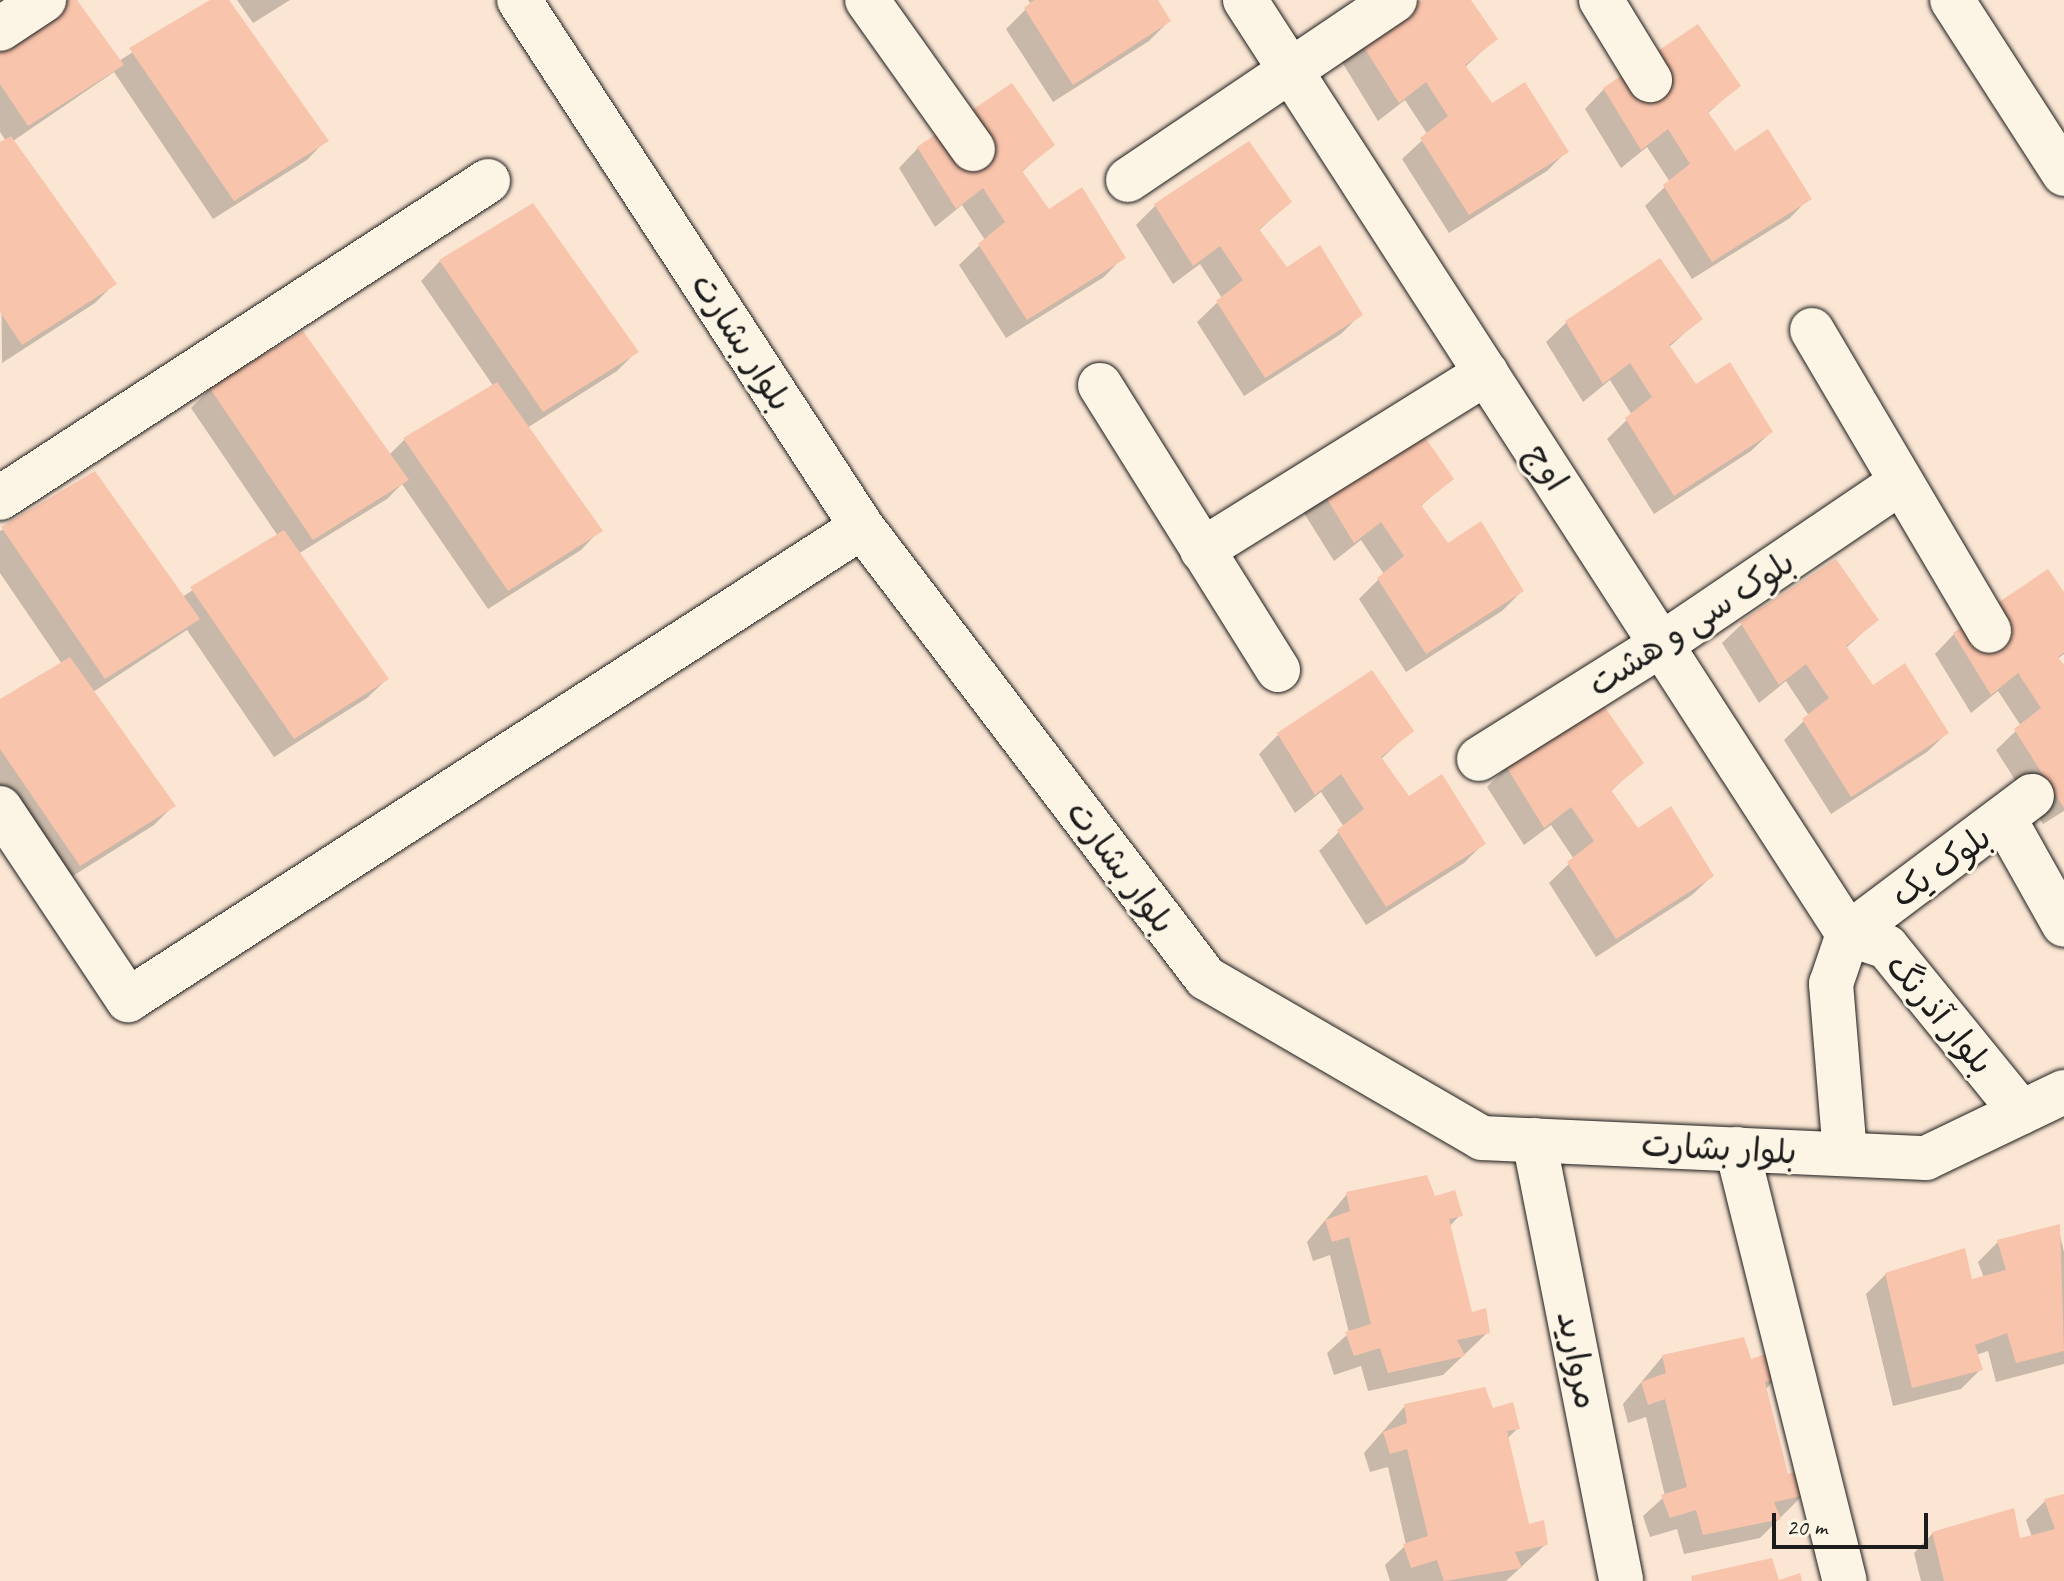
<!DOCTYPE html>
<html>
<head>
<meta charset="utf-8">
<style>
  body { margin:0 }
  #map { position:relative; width:2064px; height:1581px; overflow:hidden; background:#fbe6d4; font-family:Caveat,"Playpen Sans Arabic",sans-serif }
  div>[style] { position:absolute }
  .shadow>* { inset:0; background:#0003 }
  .building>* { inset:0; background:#f9c4ac }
  .roads { filter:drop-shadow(0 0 2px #1c1c1c) drop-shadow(0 0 2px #1c1c1c) }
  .minor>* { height:44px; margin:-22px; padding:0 22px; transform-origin:22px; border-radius:22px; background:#fcf5e5 }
  .tertiary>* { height:44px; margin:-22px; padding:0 22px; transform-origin:22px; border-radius:22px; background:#fcf5e5 }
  span { translate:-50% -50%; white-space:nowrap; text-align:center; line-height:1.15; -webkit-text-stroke:6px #fcf5e5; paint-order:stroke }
  .street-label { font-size:34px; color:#1c1c1c }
  .scale { position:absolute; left:1772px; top:1513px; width:156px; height:36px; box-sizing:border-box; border:4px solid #1c1c1c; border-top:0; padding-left:10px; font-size:24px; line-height:28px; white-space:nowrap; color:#1c1c1c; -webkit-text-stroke:6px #fcf5e5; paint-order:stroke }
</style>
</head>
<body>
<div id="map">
  <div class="shadow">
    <div style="clip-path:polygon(0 0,75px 0,119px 61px,214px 0,226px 0,326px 140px,307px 160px,213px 219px,114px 72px,13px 141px,114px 284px,95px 303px,2px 363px,0 145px,6px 141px,0 132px)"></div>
    <div style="clip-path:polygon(237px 0,290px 0,253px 23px)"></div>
    <div style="clip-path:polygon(1028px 0,1156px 0,1169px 21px,1149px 41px,1053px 102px,1006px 29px,1031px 4px)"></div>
    <div style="clip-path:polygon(1425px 0,1468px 0,1495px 39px,1464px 68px,1491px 106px,1566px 152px,1547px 171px,1449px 233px,1402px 159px,1428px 135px,1405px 100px,1378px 121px,1342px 62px)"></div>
    <div style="clip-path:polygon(1738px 86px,1707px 114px,1734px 154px,1809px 198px,1790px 218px,1692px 279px,1645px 206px,1670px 182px,1647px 147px,1621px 168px,1585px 109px,1604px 89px)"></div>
    <div style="clip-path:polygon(1052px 144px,1021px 173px,1048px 212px,1123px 257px,1104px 277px,1006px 338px,959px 265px,985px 240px,962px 205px,935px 227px,899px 168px,918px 148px)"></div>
    <div style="clip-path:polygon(1290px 202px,1258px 231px,1286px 270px,1360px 315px,1341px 334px,1244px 396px,1197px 322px,1222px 298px,1200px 264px,1173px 284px,1136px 225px,1155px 206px)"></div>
    <div style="clip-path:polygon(440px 261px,636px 352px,617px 371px,527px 428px,600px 530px,581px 550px,488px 609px,402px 484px,387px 499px,298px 554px,387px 679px,367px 698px,274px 757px,187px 630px,93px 692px,173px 806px,154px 825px,60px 884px,0 796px,0 702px,62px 664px,0 573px,0 531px,94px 474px,182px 597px,278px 536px,191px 408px,210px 389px,302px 334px,389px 455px,404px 440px,494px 387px,421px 281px)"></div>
    <div style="clip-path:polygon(1659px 261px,1700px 319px,1668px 348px,1696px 387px,1771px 432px,1751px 451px,1654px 514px,1607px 439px,1632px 415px,1610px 380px,1583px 402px,1546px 342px,1566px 323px)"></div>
    <div style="clip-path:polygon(1451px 478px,1420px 507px,1447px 546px,1522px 591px,1502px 611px,1406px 672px,1359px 599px,1384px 574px,1361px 540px,1334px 561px,1297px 502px)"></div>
    <div style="clip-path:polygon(2064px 596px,2064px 654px,2057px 659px,2064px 669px,2064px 811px,2043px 824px,1996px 750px,2021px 726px,1998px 691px,1971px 713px,1935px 654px,1954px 634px)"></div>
    <div style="clip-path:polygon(1876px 620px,1845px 649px,1873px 688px,1947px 733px,1927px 752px,1831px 814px,1784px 740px,1809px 716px,1786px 681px,1759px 703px,1722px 643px,1742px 624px)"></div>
    <div style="clip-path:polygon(1371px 672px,1411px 731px,1380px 760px,1408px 799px,1483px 844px,1464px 863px,1366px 925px,1319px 851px,1344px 827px,1321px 792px,1295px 813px,1259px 754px,1278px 735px)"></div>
    <div style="clip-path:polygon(1641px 763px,1610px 792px,1637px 831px,1712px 876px,1692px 895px,1596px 957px,1549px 883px,1574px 859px,1551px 825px,1524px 845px,1487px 787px,1507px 767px)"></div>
    <div style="clip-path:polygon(1347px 1194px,1434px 1199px,1460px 1215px,1449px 1227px,1470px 1314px,1488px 1332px,1443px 1375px,1368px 1391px,1361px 1366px,1334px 1375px,1327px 1353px,1349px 1333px,1330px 1255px,1313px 1261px,1307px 1242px)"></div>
    <div style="clip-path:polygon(2058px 1227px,2064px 1252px,2064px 1364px,1996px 1382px,1988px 1351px,1976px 1355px,1980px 1370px,1961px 1389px,1893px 1406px,1866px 1294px,1886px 1274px,1970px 1282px,1984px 1278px,1978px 1262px,1998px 1242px)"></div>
    <div style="clip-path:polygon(1663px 1356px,1750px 1362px,1776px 1378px,1765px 1390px,1786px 1477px,1804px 1494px,1760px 1538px,1684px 1554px,1677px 1529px,1650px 1537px,1643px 1516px,1665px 1496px,1646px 1417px,1628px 1423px,1623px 1404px)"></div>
    <div style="clip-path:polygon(1405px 1406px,1492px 1411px,1518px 1428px,1507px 1439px,1528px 1526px,1546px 1544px,1506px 1581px,1390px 1581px,1385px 1565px,1406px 1545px,1388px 1467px,1370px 1472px,1364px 1453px)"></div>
    <div style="clip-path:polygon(2064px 1496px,2064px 1581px,1921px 1581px,1914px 1553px,1933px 1533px,2018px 1540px,2032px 1537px,2026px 1520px,2045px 1501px)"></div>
  </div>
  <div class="building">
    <div style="clip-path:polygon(0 0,77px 0,124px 65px,28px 126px,0 84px)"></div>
    <div style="clip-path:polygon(210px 0,229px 0,329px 141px,234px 201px,129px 48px)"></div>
    <div style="clip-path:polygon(1034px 0,1158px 0,1171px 21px,1073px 85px,1024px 8px)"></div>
    <div style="clip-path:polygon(1422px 0,1471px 0,1498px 39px,1465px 65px,1492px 103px,1525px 82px,1569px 152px,1469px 215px,1420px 138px,1448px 116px,1426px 82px,1399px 103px,1360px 41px)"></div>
    <div style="clip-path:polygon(1698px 24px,1741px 86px,1708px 112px,1735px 151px,1768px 129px,1812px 199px,1712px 262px,1663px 185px,1690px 164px,1668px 129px,1641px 150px,1603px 88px)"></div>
    <div style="clip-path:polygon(1012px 83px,1055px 145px,1022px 171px,1049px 209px,1082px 187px,1126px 258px,1027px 320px,978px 244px,1005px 222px,983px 188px,956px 209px,917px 147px)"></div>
    <div style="clip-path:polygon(11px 136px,117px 284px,22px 345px,0 312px,0 142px)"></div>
    <div style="clip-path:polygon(1249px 141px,1292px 202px,1259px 229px,1287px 267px,1320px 245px,1363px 315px,1265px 378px,1216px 301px,1243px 280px,1220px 246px,1193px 266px,1154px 204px)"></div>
    <div style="clip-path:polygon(533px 203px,639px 352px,543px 412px,439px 260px)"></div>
    <div style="clip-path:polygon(1660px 258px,1703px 319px,1669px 345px,1696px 384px,1730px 362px,1773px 432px,1674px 496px,1625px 418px,1652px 397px,1630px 363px,1603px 384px,1565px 321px)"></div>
    <div style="clip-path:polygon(303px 331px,409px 480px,313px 540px,209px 387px)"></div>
    <div style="clip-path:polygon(497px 382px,603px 531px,508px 591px,403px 438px)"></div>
    <div style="clip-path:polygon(1411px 417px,1454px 479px,1421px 505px,1448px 543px,1481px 521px,1524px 591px,1426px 654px,1377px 578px,1404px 556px,1381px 522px,1354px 543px,1316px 481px)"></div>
    <div style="clip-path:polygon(95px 471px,200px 619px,105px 679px,1px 527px)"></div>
    <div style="clip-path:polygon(284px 530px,389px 679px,294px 739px,190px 587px)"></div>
    <div style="clip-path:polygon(1836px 559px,1879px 620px,1846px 646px,1873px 685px,1905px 663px,1949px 733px,1851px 797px,1802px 719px,1829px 698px,1806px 664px,1779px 685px,1740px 622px)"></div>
    <div style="clip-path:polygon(2048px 569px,2064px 592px,2064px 652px,2058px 657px,2064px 665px,2064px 808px,2014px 729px,2041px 708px,2018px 673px,1991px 695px,1953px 633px)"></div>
    <div style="clip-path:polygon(70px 657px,176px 806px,80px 866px,0 749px,0 699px)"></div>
    <div style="clip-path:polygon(1372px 670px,1414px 731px,1381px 757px,1409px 796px,1442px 774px,1486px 844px,1386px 907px,1337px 830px,1364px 809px,1341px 774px,1315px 795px,1277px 733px)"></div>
    <div style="clip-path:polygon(1601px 702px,1644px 763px,1611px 790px,1638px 828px,1671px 806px,1714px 876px,1616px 939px,1567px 862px,1594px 841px,1571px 807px,1544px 828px,1506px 766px)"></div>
    <div style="clip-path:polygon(1427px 1175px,1435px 1196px,1455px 1190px,1463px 1216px,1449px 1219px,1472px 1312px,1486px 1308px,1490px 1333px,1457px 1340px,1465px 1356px,1388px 1373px,1380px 1348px,1354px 1356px,1345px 1332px,1371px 1324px,1349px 1237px,1332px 1242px,1325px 1220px,1350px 1211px,1346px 1192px)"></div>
    <div style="clip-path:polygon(2060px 1224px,2064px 1351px,2016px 1363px,2007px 1333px,1975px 1345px,1983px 1370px,1912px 1388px,1885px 1273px,1965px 1248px,1972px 1279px,2006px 1270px,1997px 1240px)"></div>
    <div style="clip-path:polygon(1744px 1337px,1751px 1359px,1771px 1352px,1778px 1379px,1765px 1382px,1788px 1474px,1802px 1470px,1806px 1495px,1774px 1502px,1781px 1519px,1703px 1535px,1696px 1510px,1670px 1518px,1661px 1495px,1687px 1487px,1665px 1399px,1648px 1405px,1641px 1382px,1666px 1373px,1662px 1355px)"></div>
    <div style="clip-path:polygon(1485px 1387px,1493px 1408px,1513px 1402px,1520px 1429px,1507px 1431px,1529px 1524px,1544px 1520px,1548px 1545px,1515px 1552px,1522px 1568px,1444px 1581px,1437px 1560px,1411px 1568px,1403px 1544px,1428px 1536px,1407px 1449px,1390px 1454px,1383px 1432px,1407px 1423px,1404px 1404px)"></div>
    <div style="clip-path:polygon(2064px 1494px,2064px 1581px,1944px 1581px,1932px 1532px,2014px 1508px,2020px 1538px,2055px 1529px,2044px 1499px)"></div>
    <div style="clip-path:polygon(1772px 1558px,1779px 1580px,1800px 1573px,1802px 1581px,1692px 1581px,1691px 1576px)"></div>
  </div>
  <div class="roads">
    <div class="minor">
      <div style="left:519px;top:0;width:629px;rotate:56.94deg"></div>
      <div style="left:862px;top:527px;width:567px;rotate:52.67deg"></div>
      <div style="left:1206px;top:978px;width:319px;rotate:30.1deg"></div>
      <div style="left:1482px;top:1138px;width:444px;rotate:2.6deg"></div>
      <div style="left:1926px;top:1158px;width:153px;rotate:-25.6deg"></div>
      <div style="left:867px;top:0;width:183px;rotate:54.6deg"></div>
      <div style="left:1245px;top:0;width:1112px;rotate:57.15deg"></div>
      <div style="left:1601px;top:0;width:94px;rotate:58.5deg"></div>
      <div style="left:0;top:29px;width:53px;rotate:-33.4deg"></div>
      <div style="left:1128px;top:180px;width:322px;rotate:-34deg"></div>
      <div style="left:1812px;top:330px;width:349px;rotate:59.5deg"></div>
      <div style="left:1100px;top:385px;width:336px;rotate:58deg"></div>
      <div style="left:0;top:498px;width:582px;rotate:-33.01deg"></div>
      <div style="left:1202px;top:550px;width:335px;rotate:-31.9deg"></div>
      <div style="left:1479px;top:759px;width:216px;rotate:-32.1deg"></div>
      <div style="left:1662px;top:644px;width:287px;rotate:-34.1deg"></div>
      <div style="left:0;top:808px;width:231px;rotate:56.3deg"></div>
      <div style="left:128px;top:1000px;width:873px;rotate:-32.8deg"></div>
      <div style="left:2005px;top:820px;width:120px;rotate:60.7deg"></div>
      <div style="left:1848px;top:934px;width:41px;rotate:18.4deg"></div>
      <div style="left:1887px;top:947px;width:213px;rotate:50.9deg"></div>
      <div style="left:1848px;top:934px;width:230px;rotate:-36.9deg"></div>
      <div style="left:1534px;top:1140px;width:449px;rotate:78.8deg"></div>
      <div style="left:1737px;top:1149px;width:445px;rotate:76deg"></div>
      <div style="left:1845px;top:1154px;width:171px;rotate:-94.7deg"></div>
      <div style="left:1831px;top:984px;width:53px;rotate:-71.2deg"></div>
    </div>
    <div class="tertiary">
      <div style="left:1952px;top:0;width:207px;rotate:57.2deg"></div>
    </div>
  </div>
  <div class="street-label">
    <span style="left:742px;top:342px;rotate:57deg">بلوار بشارت</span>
    <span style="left:1547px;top:467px;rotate:57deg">اوج</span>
    <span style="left:1691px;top:623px;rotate:-33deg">بلوک سی و هشت</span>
    <span style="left:1941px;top:866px;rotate:-36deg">بلوک یک</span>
    <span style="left:1121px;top:867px;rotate:53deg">بلوار بشارت</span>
    <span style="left:1940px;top:1014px;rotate:50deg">بلوار آذرنگ</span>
    <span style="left:1719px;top:1148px;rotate:3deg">بلوار بشارت</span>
    <span style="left:1578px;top:1360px;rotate:79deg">مروارید</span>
  </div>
  <div class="scale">20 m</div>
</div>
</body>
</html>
